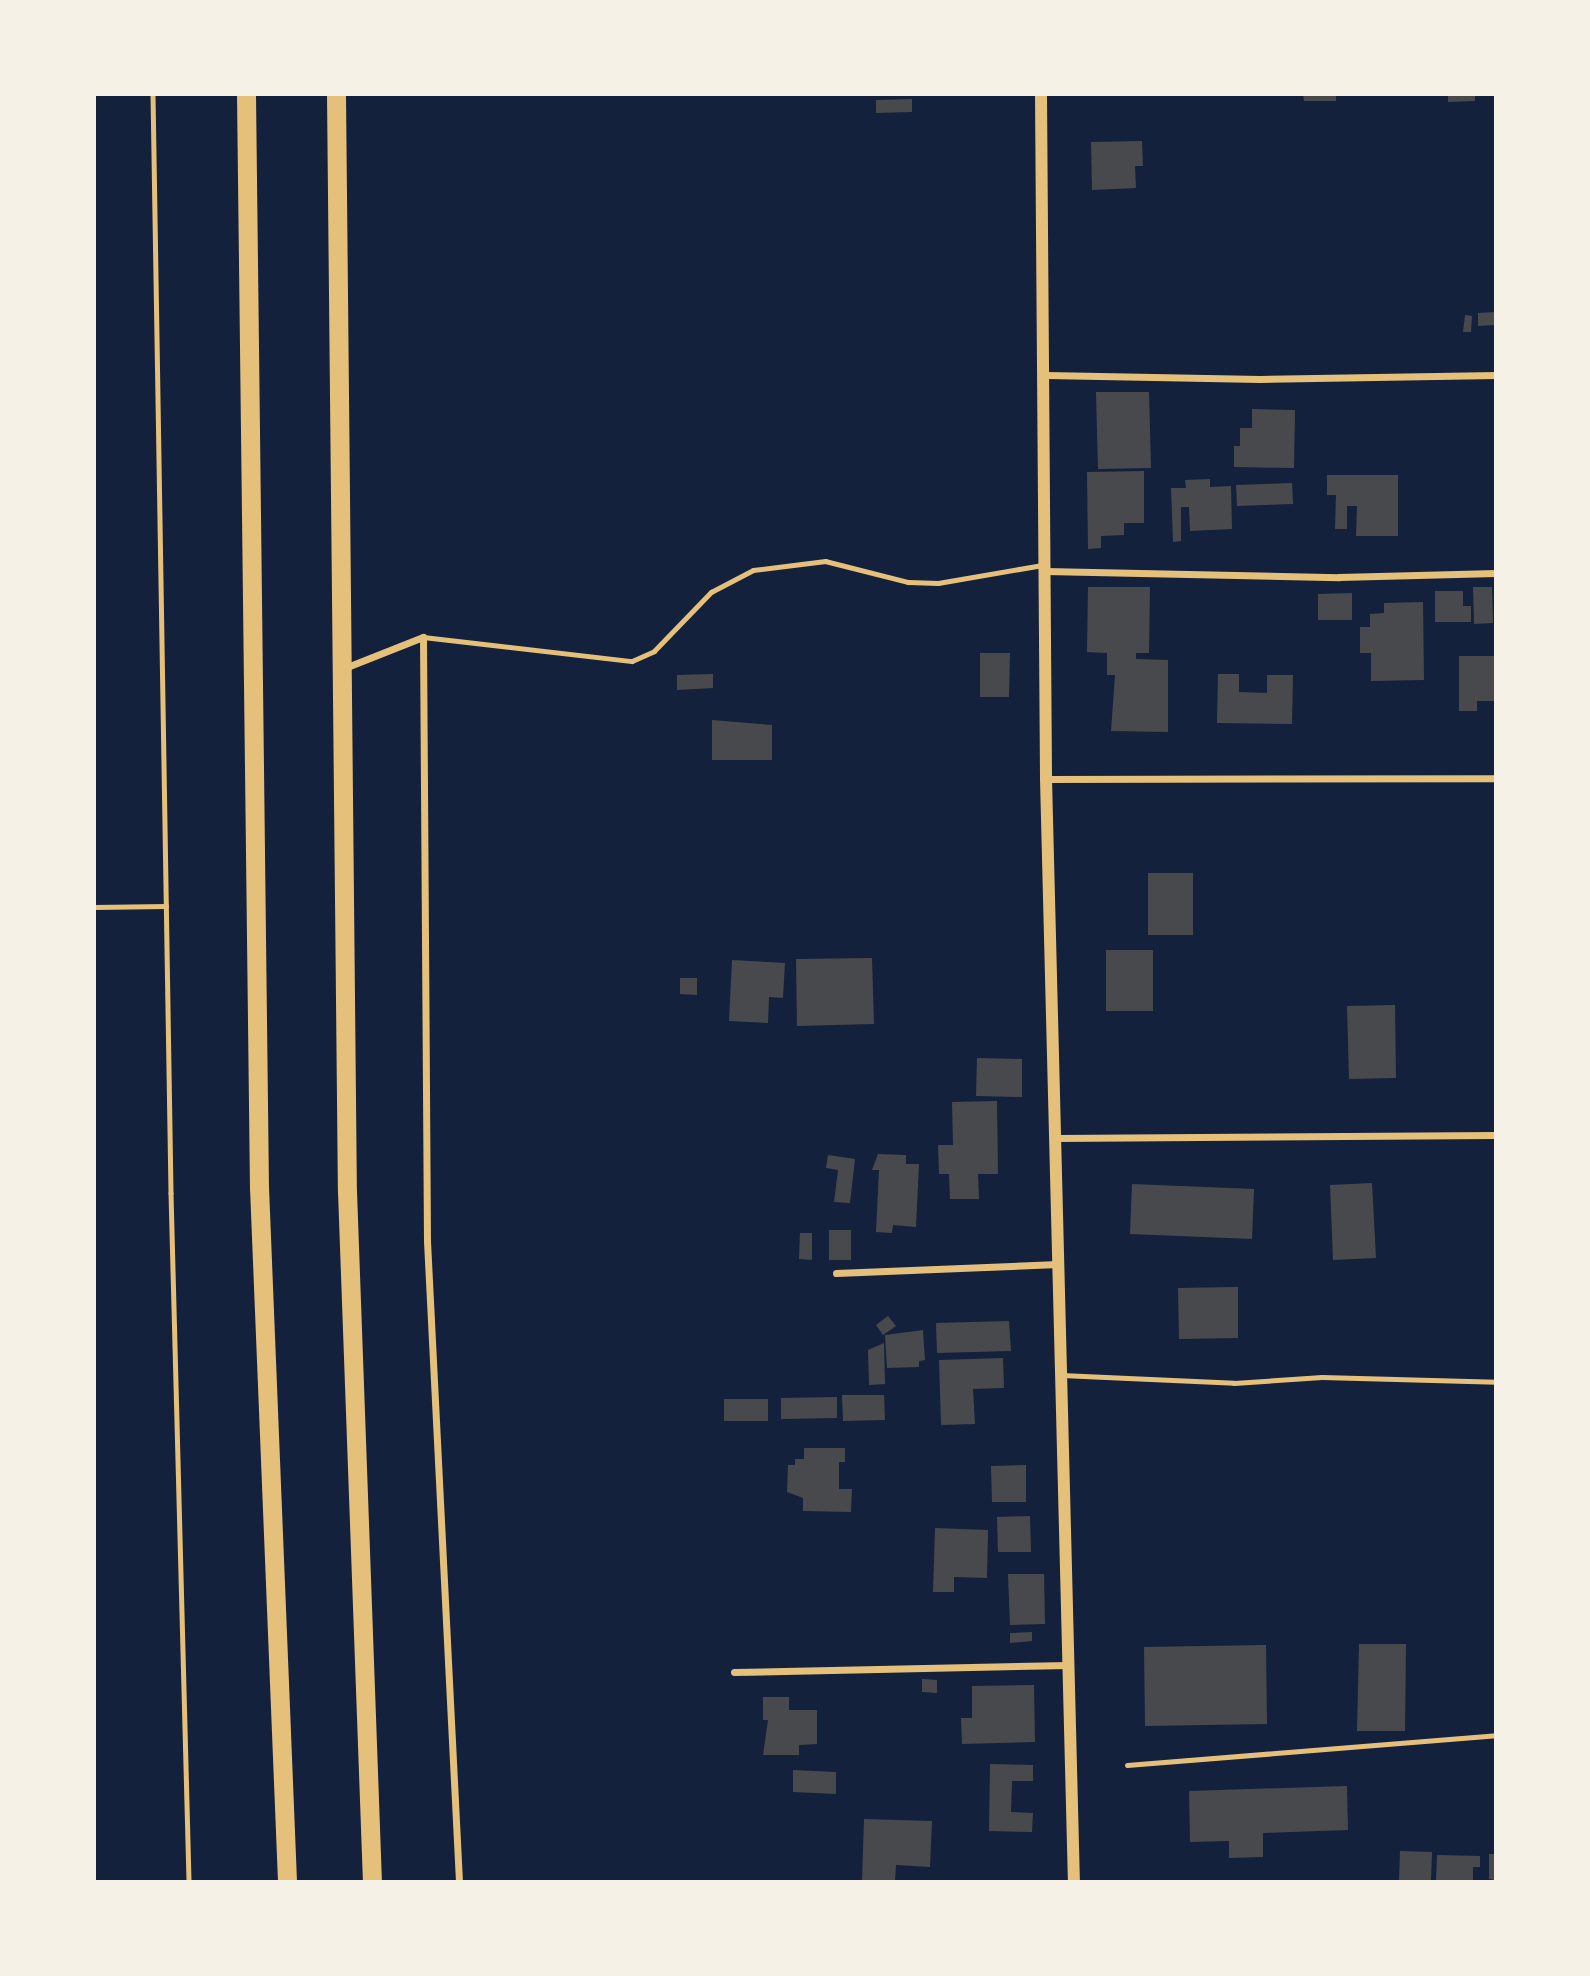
<!DOCTYPE html>
<html>
<head>
<meta charset="utf-8">
<style>
  body { margin:0 }
  #map { position:relative; width:1590px; height:1976px; overflow:hidden; background:#14213d; font-family:"Fira Sans Condensed",sans-serif }
  div>[style] { position:absolute }
  .building>* { inset:0; background:#48494c }
  .path>* { height:4.5px; margin:-2.25px; padding:0 2.25px; transform-origin:2.25px; border-radius:2.25px; background:#e5c07b }
  .service>* { height:5px; margin:-2.5px; padding:0 2.5px; transform-origin:2.5px; border-radius:2.5px; background:#e5c07b }
  .minor>* { height:7px; margin:-3.5px; padding:0 3.5px; transform-origin:3.5px; border-radius:3.5px; background:#e5c07b }
  .tertiary>* { height:12px; margin:-6px; padding:0 6px; transform-origin:6px; border-radius:6px; background:#e5c07b }
  .trunk>* { height:19px; margin:-9.5px; padding:0 9.5px; transform-origin:9.5px; border-radius:9.5px; background:#e5c07b }
  span { translate:-50% -50%; white-space:nowrap; text-align:center; line-height:1.15; -webkit-text-stroke:5px #f6f1e7; paint-order:stroke }
  .frame { position:absolute; inset:0; border:96px solid #f6f1e7; pointer-events:none }
</style>
</head>
<body>
<div id="map">
  <div class="building">
    <div style="clip-path:polygon(1303px 94px,1336px 94px,1336px 101px,1304px 101px)"></div>
    <div style="clip-path:polygon(1448px 94px,1475px 94px,1475px 101px,1448px 102px)"></div>
    <div style="clip-path:polygon(912px 99px,912px 112px,876px 113px,876px 100px)"></div>
    <div style="clip-path:polygon(1142px 141px,1143px 166px,1135px 166px,1136px 188px,1092px 190px,1091px 142px)"></div>
    <div style="clip-path:polygon(1495px 312px,1495px 325px,1478px 326px,1478px 313px)"></div>
    <div style="clip-path:polygon(1465px 315px,1472px 316px,1471px 332px,1463px 332px)"></div>
    <div style="clip-path:polygon(1096px 392px,1149px 392px,1151px 468px,1098px 469px)"></div>
    <div style="clip-path:polygon(1252px 409px,1295px 410px,1294px 468px,1234px 467px,1234px 446px,1240px 446px,1240px 428px,1252px 428px)"></div>
    <div style="clip-path:polygon(1144px 471px,1144px 523px,1124px 523px,1124px 535px,1101px 536px,1101px 548px,1088px 549px,1087px 472px)"></div>
    <div style="clip-path:polygon(1327px 475px,1398px 475px,1398px 536px,1356px 536px,1357px 506px,1347px 506px,1347px 529px,1335px 529px,1336px 495px,1327px 495px)"></div>
    <div style="clip-path:polygon(1210px 479px,1210px 487px,1231px 486px,1232px 529px,1190px 531px,1189px 507px,1181px 507px,1181px 541px,1173px 542px,1171px 488px,1186px 488px,1185px 480px)"></div>
    <div style="clip-path:polygon(1292px 483px,1293px 504px,1237px 506px,1236px 485px)"></div>
    <div style="clip-path:polygon(1088px 587px,1150px 587px,1149px 653px,1136px 653px,1136px 659px,1168px 660px,1168px 732px,1111px 731px,1115px 675px,1107px 675px,1107px 653px,1087px 652px)"></div>
    <div style="clip-path:polygon(1473px 587px,1492px 587px,1493px 623px,1474px 624px)"></div>
    <div style="clip-path:polygon(1435px 591px,1463px 591px,1463px 606px,1471px 606px,1471px 622px,1435px 622px)"></div>
    <div style="clip-path:polygon(1352px 593px,1352px 620px,1318px 620px,1318px 594px)"></div>
    <div style="clip-path:polygon(1423px 602px,1424px 680px,1371px 681px,1371px 653px,1360px 653px,1360px 627px,1370px 627px,1370px 614px,1384px 613px,1384px 603px)"></div>
    <div style="clip-path:polygon(980px 653px,1010px 653px,1009px 697px,980px 697px)"></div>
    <div style="clip-path:polygon(1459px 656px,1495px 656px,1495px 701px,1477px 701px,1477px 711px,1459px 711px)"></div>
    <div style="clip-path:polygon(713px 674px,713px 688px,677px 690px,677px 675px)"></div>
    <div style="clip-path:polygon(1218px 674px,1239px 674px,1239px 692px,1267px 693px,1267px 675px,1293px 675px,1292px 724px,1217px 723px)"></div>
    <div style="clip-path:polygon(712px 720px,772px 725px,772px 760px,712px 760px)"></div>
    <div style="clip-path:polygon(1148px 873px,1193px 873px,1193px 935px,1148px 935px)"></div>
    <div style="clip-path:polygon(1106px 950px,1153px 950px,1153px 1011px,1106px 1011px)"></div>
    <div style="clip-path:polygon(872px 958px,874px 1024px,797px 1026px,796px 959px)"></div>
    <div style="clip-path:polygon(732px 960px,785px 963px,783px 998px,769px 997px,768px 1023px,729px 1021px)"></div>
    <div style="clip-path:polygon(680px 978px,697px 978px,697px 995px,680px 994px)"></div>
    <div style="clip-path:polygon(1395px 1005px,1396px 1078px,1349px 1079px,1347px 1006px)"></div>
    <div style="clip-path:polygon(977px 1058px,1022px 1059px,1022px 1097px,976px 1096px)"></div>
    <div style="clip-path:polygon(997px 1101px,998px 1174px,978px 1174px,979px 1199px,950px 1199px,949px 1174px,939px 1174px,938px 1145px,953px 1145px,952px 1102px)"></div>
    <div style="clip-path:polygon(878px 1154px,906px 1155px,906px 1164px,919px 1164px,916px 1227px,893px 1225px,892px 1233px,876px 1232px,879px 1170px,872px 1170px)"></div>
    <div style="clip-path:polygon(828px 1155px,855px 1159px,850px 1203px,834px 1202px,838px 1170px,826px 1168px)"></div>
    <div style="clip-path:polygon(1372px 1183px,1376px 1258px,1333px 1260px,1330px 1185px)"></div>
    <div style="clip-path:polygon(1132px 1184px,1254px 1189px,1252px 1239px,1130px 1234px)"></div>
    <div style="clip-path:polygon(829px 1230px,851px 1230px,851px 1260px,829px 1260px)"></div>
    <div style="clip-path:polygon(800px 1233px,812px 1233px,812px 1260px,799px 1259px)"></div>
    <div style="clip-path:polygon(1238px 1287px,1238px 1338px,1179px 1339px,1178px 1288px)"></div>
    <div style="clip-path:polygon(888px 1316px,896px 1326px,883px 1335px,876px 1325px)"></div>
    <div style="clip-path:polygon(1009px 1321px,1011px 1351px,937px 1353px,936px 1323px)"></div>
    <div style="clip-path:polygon(923px 1330px,925px 1360px,919px 1361px,919px 1367px,887px 1368px,885px 1335px)"></div>
    <div style="clip-path:polygon(884px 1343px,885px 1384px,869px 1385px,868px 1350px)"></div>
    <div style="clip-path:polygon(1003px 1358px,1004px 1388px,973px 1389px,975px 1424px,941px 1425px,939px 1360px)"></div>
    <div style="clip-path:polygon(842px 1395px,884px 1395px,885px 1420px,843px 1421px)"></div>
    <div style="clip-path:polygon(837px 1397px,837px 1418px,781px 1419px,781px 1398px)"></div>
    <div style="clip-path:polygon(724px 1399px,768px 1399px,768px 1421px,724px 1421px)"></div>
    <div style="clip-path:polygon(804px 1448px,845px 1448px,845px 1462px,839px 1462px,839px 1489px,852px 1489px,851px 1512px,803px 1511px,803px 1498px,787px 1492px,788px 1465px,795px 1465px,795px 1459px,804px 1459px)"></div>
    <div style="clip-path:polygon(1026px 1465px,1026px 1502px,992px 1502px,991px 1466px)"></div>
    <div style="clip-path:polygon(1030px 1516px,1031px 1552px,998px 1552px,997px 1517px)"></div>
    <div style="clip-path:polygon(935px 1528px,988px 1530px,987px 1578px,954px 1577px,954px 1592px,933px 1592px)"></div>
    <div style="clip-path:polygon(1008px 1574px,1044px 1574px,1045px 1624px,1010px 1625px)"></div>
    <div style="clip-path:polygon(1032px 1632px,1032px 1641px,1010px 1643px,1010px 1633px)"></div>
    <div style="clip-path:polygon(1359px 1644px,1406px 1644px,1405px 1731px,1357px 1731px)"></div>
    <div style="clip-path:polygon(1266px 1645px,1267px 1724px,1145px 1726px,1144px 1647px)"></div>
    <div style="clip-path:polygon(922px 1679px,937px 1680px,937px 1693px,922px 1692px)"></div>
    <div style="clip-path:polygon(1034px 1685px,1035px 1742px,962px 1744px,961px 1718px,972px 1718px,972px 1686px)"></div>
    <div style="clip-path:polygon(763px 1697px,789px 1697px,789px 1710px,817px 1710px,817px 1744px,799px 1745px,799px 1755px,763px 1755px,768px 1720px,763px 1720px)"></div>
    <div style="clip-path:polygon(990px 1764px,1033px 1765px,1033px 1781px,1012px 1781px,1011px 1812px,1033px 1813px,1032px 1832px,989px 1831px)"></div>
    <div style="clip-path:polygon(793px 1770px,836px 1772px,836px 1794px,793px 1792px)"></div>
    <div style="clip-path:polygon(1347px 1786px,1348px 1830px,1263px 1833px,1263px 1857px,1229px 1858px,1229px 1841px,1190px 1842px,1189px 1791px)"></div>
    <div style="clip-path:polygon(864px 1819px,932px 1821px,930px 1867px,896px 1865px,895px 1881px,862px 1881px)"></div>
    <div style="clip-path:polygon(1400px 1851px,1432px 1852px,1431px 1880px,1399px 1880px)"></div>
    <div style="clip-path:polygon(1489px 1854px,1495px 1854px,1495px 1880px,1489px 1879px)"></div>
    <div style="clip-path:polygon(1437px 1855px,1480px 1856px,1480px 1867px,1473px 1867px,1473px 1881px,1436px 1881px)"></div>
  </div>
  <div class="path">
    <div style="left:153px;top:94px;width:1099px;rotate:89.06deg"></div>
    <div style="left:171px;top:1193px;width:689px;rotate:88.5deg"></div>
    <div style="left:94px;top:907px;width:72px;rotate:-0.8deg"></div>
  </div>
  <div class="service">
    <div style="left:423px;top:637px;width:210px;rotate:6.6deg"></div>
    <div style="left:632px;top:661px;width:24px;rotate:-24deg"></div>
    <div style="left:654px;top:651px;width:82px;rotate:-46deg"></div>
    <div style="left:711px;top:592px;width:47px;rotate:-27.6deg"></div>
    <div style="left:753px;top:570px;width:73px;rotate:-7.1deg"></div>
    <div style="left:825px;top:561px;width:86px;rotate:14.2deg"></div>
    <div style="left:908px;top:582px;width:30px;rotate:2deg"></div>
    <div style="left:938px;top:583px;width:106px;rotate:-9.8deg"></div>
    <div style="left:1061px;top:1375px;width:173px;rotate:2.6deg"></div>
    <div style="left:1234px;top:1383px;width:88px;rotate:-3.9deg"></div>
    <div style="left:1322px;top:1377px;width:174px;rotate:1.6deg"></div>
    <div style="left:1127px;top:1765px;width:370px;rotate:-4.6deg"></div>
  </div>
  <div class="minor">
    <div style="left:1046px;top:375px;width:214px;rotate:1.1deg"></div>
    <div style="left:1260px;top:379px;width:236px;rotate:-1deg"></div>
    <div style="left:1045px;top:571px;width:294px;rotate:1.2deg"></div>
    <div style="left:1339px;top:577px;width:157px;rotate:-1.5deg"></div>
    <div style="left:342px;top:669px;width:87px;rotate:-21.6deg"></div>
    <div style="left:423px;top:637px;width:604px;rotate:89.62deg"></div>
    <div style="left:427px;top:1241px;width:642px;rotate:87.14deg"></div>
    <div style="left:1046px;top:779px;width:450px;rotate:-0.1deg"></div>
    <div style="left:1055px;top:1138px;width:441px;rotate:-0.4deg"></div>
    <div style="left:836px;top:1273px;width:222px;rotate:-2.3deg"></div>
    <div style="left:734px;top:1672px;width:335px;rotate:-1.2deg"></div>
  </div>
  <div class="tertiary">
    <div style="left:1041px;top:94px;width:685px;rotate:89.58deg"></div>
    <div style="left:1046px;top:779px;width:1103px;rotate:88.55deg"></div>
  </div>
  <div class="trunk">
    <div style="left:246px;top:94px;width:1093px;rotate:89.32deg"></div>
    <div style="left:259px;top:1187px;width:696px;rotate:87.69deg"></div>
    <div style="left:336px;top:94px;width:1097px;rotate:89.43deg"></div>
    <div style="left:347px;top:1191px;width:691px;rotate:87.93deg"></div>
  </div>
  <div class="frame"></div>
</div>
</body>
</html>
